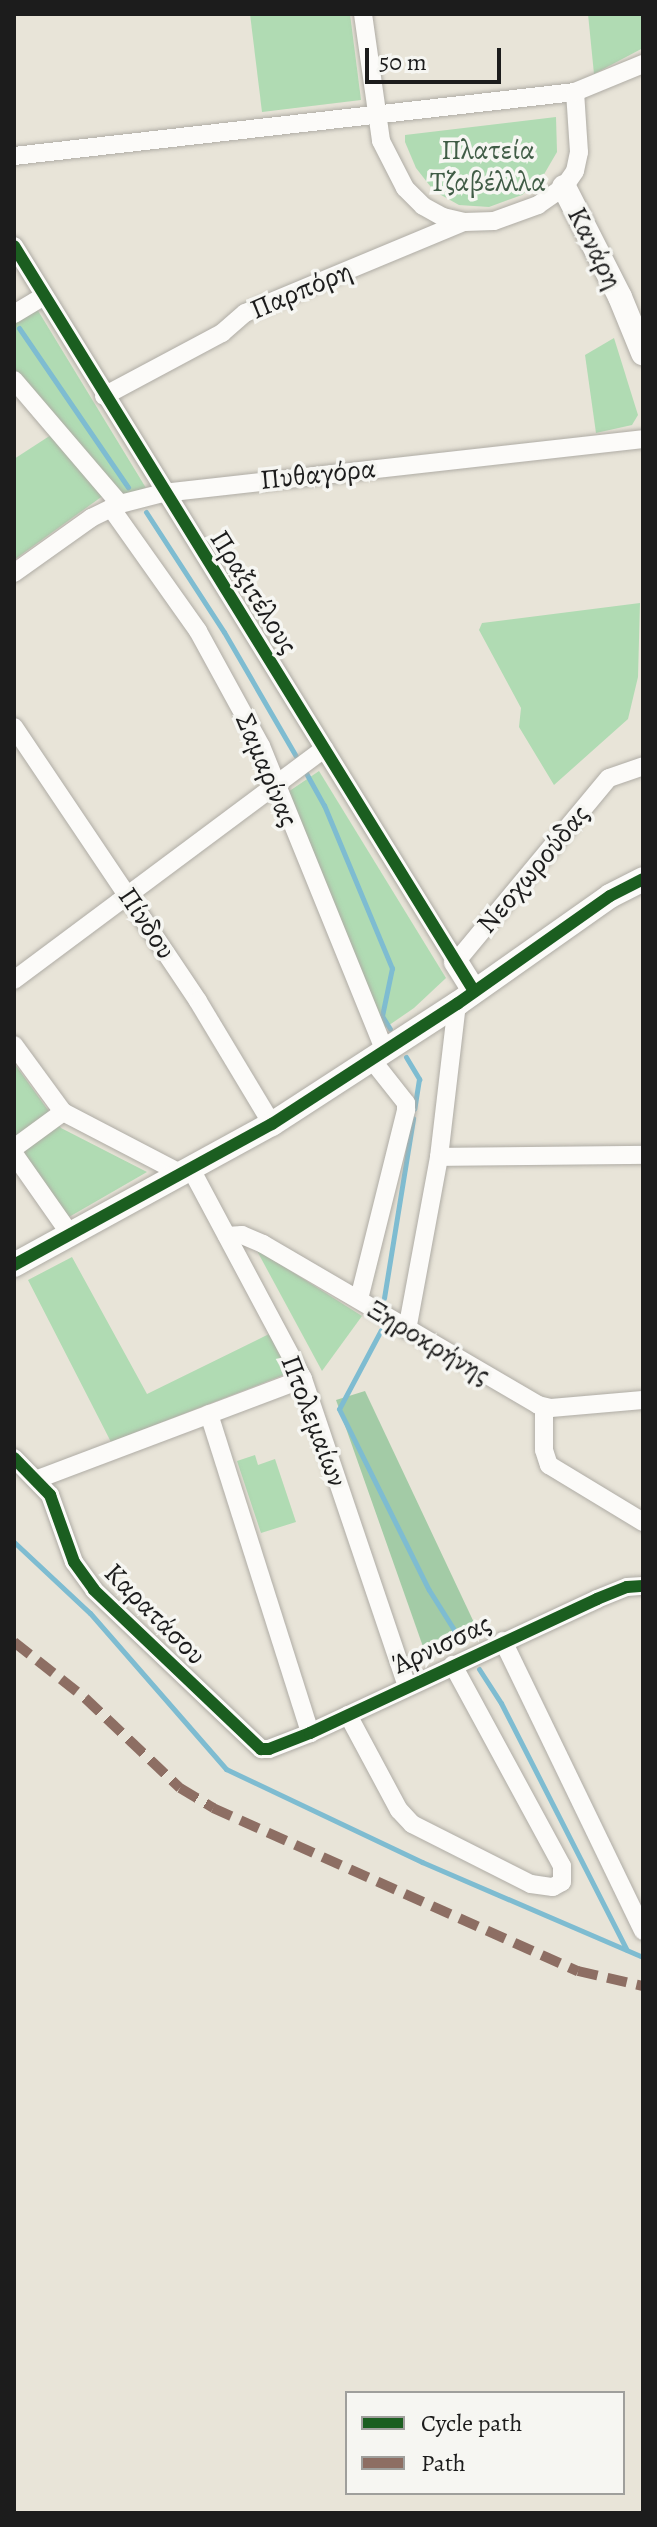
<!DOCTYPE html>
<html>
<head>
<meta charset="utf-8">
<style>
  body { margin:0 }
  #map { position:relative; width:657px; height:2527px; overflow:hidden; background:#e8e4d8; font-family:Alegreya,serif }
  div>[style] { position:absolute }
  .green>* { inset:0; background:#b0dbb3 }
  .forest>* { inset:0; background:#a3cba6 }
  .stream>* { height:5px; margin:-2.5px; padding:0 2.5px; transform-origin:2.5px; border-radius:2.5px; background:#7ebcd1 }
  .roads { filter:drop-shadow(0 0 2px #afaca5) drop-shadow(0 0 2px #afaca5) }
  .minor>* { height:18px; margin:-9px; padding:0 9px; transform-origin:9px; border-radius:9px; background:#fcfbf9 }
  .tertiary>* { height:24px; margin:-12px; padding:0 12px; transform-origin:12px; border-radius:12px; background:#fcfbf9 }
  .quiet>* { height:10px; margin-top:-5px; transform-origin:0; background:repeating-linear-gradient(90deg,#8d6e63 0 20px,transparent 0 30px) }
  .cycleway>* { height:12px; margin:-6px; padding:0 6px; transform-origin:6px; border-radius:6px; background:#1b5e20 }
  span { translate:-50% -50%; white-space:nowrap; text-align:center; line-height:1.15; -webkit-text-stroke:7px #f6f6f2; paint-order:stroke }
  .park-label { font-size:28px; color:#405c46 }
  .street-label { font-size:28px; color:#1c1c1c }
  .frame { position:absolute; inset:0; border:16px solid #1c1c1c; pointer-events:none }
  .legend { position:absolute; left:345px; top:2391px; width:280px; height:104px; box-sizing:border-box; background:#f6f6f2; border:2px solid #9f9f9c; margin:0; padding:10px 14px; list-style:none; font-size:24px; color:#1c1c1c }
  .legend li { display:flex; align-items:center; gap:16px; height:40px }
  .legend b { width:40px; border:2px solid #9f9f9c }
  .scale { position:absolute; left:365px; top:48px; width:136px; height:36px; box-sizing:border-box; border:4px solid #1c1c1c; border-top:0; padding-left:10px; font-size:24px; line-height:28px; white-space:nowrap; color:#1c1c1c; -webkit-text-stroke:6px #f6f6f2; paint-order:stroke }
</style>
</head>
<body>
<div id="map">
  <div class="green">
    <div style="clip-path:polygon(250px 14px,350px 14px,361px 100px,262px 112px)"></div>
    <div style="clip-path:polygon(588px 14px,643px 14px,643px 48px,594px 74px)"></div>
    <div style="clip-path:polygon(556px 117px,557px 152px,543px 176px,522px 195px,489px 207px,459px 205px,434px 191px,416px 168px,405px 142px,405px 135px)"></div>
    <div style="clip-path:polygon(37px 309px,146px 488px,122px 496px,14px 371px,14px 324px)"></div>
    <div style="clip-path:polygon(614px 338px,638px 415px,632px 425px,596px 433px,585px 355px)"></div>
    <div style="clip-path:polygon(51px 435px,104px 495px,14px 560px,14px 459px)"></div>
    <div style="clip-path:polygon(640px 603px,638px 677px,628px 719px,554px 785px,519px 727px,521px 708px,479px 630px,482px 623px)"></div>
    <div style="clip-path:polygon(319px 771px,446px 978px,414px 1008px,382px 1030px,285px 794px)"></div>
    <div style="clip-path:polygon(14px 1063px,61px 1128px,147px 1172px,69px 1217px,14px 1139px)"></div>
    <div style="clip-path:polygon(256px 1249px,362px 1316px,322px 1371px)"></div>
    <div style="clip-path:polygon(72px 1257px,147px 1394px,269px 1334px,289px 1373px,111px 1442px,28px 1280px)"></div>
    <div style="clip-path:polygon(255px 1455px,258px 1465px,275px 1459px,296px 1522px,261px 1533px,237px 1461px)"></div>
  </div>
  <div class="forest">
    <div style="clip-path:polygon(365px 1391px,478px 1631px,427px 1658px,336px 1400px)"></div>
  </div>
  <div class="stream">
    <div style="left:19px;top:328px;width:193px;rotate:55.6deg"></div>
    <div style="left:146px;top:512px;width:143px;rotate:57deg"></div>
    <div style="left:224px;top:632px;width:143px;rotate:59.9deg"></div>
    <div style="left:306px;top:773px;width:37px;rotate:61deg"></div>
    <div style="left:324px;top:805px;width:177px;rotate:67.4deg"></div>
    <div style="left:392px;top:968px;width:49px;rotate:101.8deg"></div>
    <div style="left:382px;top:1016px;width:15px;rotate:58deg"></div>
    <div style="left:406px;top:1057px;width:26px;rotate:59deg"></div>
    <div style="left:419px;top:1079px;width:30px;rotate:99deg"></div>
    <div style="left:384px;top:1298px;width:182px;rotate:-80.8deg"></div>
    <div style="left:381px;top:1330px;width:89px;rotate:118deg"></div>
    <div style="left:339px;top:1409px;width:202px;rotate:63.6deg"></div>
    <div style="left:429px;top:1590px;width:64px;rotate:57.8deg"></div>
    <div style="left:14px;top:1542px;width:104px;rotate:43.1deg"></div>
    <div style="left:90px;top:1613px;width:207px;rotate:48.9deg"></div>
    <div style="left:226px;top:1769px;width:217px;rotate:25.4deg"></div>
    <div style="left:422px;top:1862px;width:241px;rotate:23.3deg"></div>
    <div style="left:479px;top:1669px;width:40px;rotate:57.1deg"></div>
    <div style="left:501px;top:1703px;width:277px;rotate:63deg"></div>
  </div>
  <div class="roads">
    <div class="minor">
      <div style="left:363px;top:14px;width:128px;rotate:81.9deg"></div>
      <div style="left:381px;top:141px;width:53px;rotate:62.9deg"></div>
      <div style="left:405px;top:188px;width:25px;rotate:45deg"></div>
      <div style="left:423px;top:206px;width:23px;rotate:29deg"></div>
      <div style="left:443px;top:217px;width:22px;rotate:13deg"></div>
      <div style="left:464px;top:222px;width:30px;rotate:-2deg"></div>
      <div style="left:494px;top:221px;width:47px;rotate:-20deg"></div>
      <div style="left:538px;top:205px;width:32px;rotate:-35deg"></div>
      <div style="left:564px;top:187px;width:19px;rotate:-55deg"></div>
      <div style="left:575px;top:171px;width:19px;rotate:-78deg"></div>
      <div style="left:579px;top:152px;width:60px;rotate:-93.8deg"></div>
      <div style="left:14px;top:156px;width:565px;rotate:-6.51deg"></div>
      <div style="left:575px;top:92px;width:74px;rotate:-22.4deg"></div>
      <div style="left:14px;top:246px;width:841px;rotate:58.31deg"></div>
      <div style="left:456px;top:962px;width:239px;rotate:-50.3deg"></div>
      <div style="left:609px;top:778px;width:36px;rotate:-19deg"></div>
      <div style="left:14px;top:314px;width:35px;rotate:-31deg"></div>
      <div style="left:14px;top:380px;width:163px;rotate:49.5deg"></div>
      <div style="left:104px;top:396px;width:134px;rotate:-28.1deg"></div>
      <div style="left:222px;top:333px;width:30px;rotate:-41deg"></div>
      <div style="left:245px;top:313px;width:237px;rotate:-22.6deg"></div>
      <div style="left:111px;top:508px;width:151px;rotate:54.7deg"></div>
      <div style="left:198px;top:631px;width:131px;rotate:61.3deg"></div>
      <div style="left:261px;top:746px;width:330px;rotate:67.9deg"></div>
      <div style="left:14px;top:573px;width:95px;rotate:-35.5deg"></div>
      <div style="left:91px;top:518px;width:32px;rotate:-26deg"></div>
      <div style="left:120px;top:504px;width:44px;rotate:-14.3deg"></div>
      <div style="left:163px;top:493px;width:483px;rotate:-6.4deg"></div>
      <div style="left:14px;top:727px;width:330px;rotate:56.1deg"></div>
      <div style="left:198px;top:1001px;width:144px;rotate:59deg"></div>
      <div style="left:14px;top:980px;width:387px;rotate:-36.7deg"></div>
      <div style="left:14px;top:1045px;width:83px;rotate:53.8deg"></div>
      <div style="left:63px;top:1112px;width:134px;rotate:27.5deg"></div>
      <div style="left:14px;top:1148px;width:61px;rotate:-36.3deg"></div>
      <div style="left:14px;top:1154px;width:98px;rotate:55deg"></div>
      <div style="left:439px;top:1157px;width:204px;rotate:-0.6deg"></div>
      <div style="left:191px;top:1169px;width:238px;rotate:61.9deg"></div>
      <div style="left:303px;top:1379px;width:325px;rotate:71.3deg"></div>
      <div style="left:227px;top:1236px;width:15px;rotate:-4deg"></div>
      <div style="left:242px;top:1235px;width:23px;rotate:23deg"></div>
      <div style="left:263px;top:1244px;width:319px;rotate:30.3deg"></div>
      <div style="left:538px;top:1405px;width:13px;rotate:13deg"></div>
      <div style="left:551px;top:1408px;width:92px;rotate:-5deg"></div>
      <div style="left:359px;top:1299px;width:195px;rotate:-76deg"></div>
      <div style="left:406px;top:1110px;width:7px;rotate:-90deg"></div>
      <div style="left:406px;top:1103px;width:55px;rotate:-128.3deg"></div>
      <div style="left:407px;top:1330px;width:176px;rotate:-79.5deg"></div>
      <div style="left:439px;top:1157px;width:154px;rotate:-83.3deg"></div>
      <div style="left:544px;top:1407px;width:43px;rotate:90deg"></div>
      <div style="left:544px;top:1450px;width:16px;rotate:72deg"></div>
      <div style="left:549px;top:1465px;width:110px;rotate:31.2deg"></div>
      <div style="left:209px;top:1414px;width:335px;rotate:72.4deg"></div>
      <div style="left:14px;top:1458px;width:52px;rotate:45.8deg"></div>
      <div style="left:50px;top:1495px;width:71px;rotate:70.3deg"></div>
      <div style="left:74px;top:1562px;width:34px;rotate:54deg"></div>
      <div style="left:94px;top:1590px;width:231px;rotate:43.6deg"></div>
      <div style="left:261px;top:1749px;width:8px"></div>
      <div style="left:269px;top:1749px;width:44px;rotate:-21.3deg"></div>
      <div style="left:310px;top:1733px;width:317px;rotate:-25deg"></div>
      <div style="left:597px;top:1599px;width:32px;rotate:-22deg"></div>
      <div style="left:627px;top:1587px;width:16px;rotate:-4deg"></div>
      <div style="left:38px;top:1479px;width:283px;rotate:-20.7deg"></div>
      <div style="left:503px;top:1641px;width:322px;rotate:64.2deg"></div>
      <div style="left:348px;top:1715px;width:108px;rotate:61.8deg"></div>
      <div style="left:399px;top:1810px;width:19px;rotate:47deg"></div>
      <div style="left:412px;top:1824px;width:133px;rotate:26.8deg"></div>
      <div style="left:531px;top:1884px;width:22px;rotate:8deg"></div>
      <div style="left:553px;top:1887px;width:10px;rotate:-29deg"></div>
      <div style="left:562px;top:1882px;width:16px;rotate:-90deg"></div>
      <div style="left:562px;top:1866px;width:229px;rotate:-118.5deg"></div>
    </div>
    <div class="tertiary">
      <div style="left:564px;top:187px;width:123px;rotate:63deg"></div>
      <div style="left:620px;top:297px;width:61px;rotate:67.7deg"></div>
      <div style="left:456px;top:962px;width:34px;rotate:58deg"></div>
      <div style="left:14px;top:1265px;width:294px;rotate:-28.7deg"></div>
      <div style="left:272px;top:1124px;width:221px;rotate:-33deg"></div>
      <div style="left:457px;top:1004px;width:187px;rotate:-35.2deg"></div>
      <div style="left:610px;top:896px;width:37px;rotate:-27deg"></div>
    </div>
  </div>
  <div class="quiet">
    <div style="left:14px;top:1642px;width:90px;rotate:38.3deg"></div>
    <div style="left:85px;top:1698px;width:131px;rotate:43.5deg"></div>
    <div style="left:180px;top:1788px;width:39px;rotate:31deg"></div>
    <div style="left:213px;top:1808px;width:400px;rotate:24.1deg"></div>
    <div style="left:578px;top:1971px;width:67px;rotate:13deg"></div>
  </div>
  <div class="cycleway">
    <div style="left:14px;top:246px;width:876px;rotate:58.31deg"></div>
    <div style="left:14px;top:1265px;width:294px;rotate:-28.7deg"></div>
    <div style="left:272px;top:1124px;width:221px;rotate:-33deg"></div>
    <div style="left:457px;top:1004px;width:187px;rotate:-35.2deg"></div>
    <div style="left:610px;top:896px;width:37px;rotate:-27deg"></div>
    <div style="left:14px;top:1458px;width:52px;rotate:45.8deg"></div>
    <div style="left:50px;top:1495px;width:71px;rotate:70.3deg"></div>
    <div style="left:74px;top:1562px;width:34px;rotate:54deg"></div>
    <div style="left:94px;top:1590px;width:231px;rotate:43.6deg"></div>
    <div style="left:261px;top:1749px;width:8px"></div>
    <div style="left:269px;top:1749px;width:44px;rotate:-21.3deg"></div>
    <div style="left:310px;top:1733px;width:317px;rotate:-25deg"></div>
    <div style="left:597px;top:1599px;width:32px;rotate:-22deg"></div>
    <div style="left:627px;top:1587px;width:16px;rotate:-4deg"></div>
  </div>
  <div class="park-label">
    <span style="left:488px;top:166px">Πλατεία<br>Τζαβέλλλα</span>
  </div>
  <div class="street-label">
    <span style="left:595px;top:248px;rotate:63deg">Κανάρη</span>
    <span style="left:301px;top:290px;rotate:-23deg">Παρπόρη</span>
    <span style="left:318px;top:474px;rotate:-6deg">Πυθαγόρα</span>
    <span style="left:254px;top:592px;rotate:58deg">Πραξιτέλους</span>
    <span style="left:267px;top:770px;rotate:67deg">Σαμαρίνας</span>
    <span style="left:533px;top:869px;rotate:-50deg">Νεοχωρούδας</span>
    <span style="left:147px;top:923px;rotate:56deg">Πίνδου</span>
    <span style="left:429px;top:1342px;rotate:31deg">Ξηροκρήνης</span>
    <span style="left:314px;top:1421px;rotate:69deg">Πτολεμαίων</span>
    <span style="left:155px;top:1614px;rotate:45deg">Καρατάσου</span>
    <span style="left:441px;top:1644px;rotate:-25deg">Άρνισσας</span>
  </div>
  <div class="frame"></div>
  <ul class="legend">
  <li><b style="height:10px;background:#1b5e20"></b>Cycle path</li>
  <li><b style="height:10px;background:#8d6e63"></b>Path</li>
  </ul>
  <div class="scale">50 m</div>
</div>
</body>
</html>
